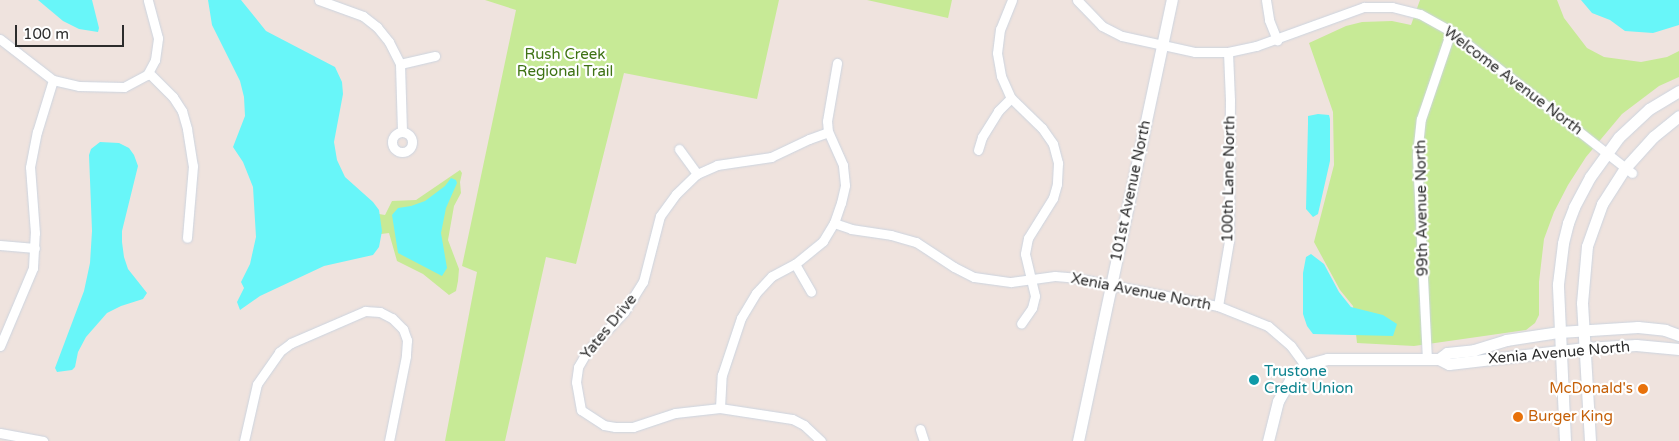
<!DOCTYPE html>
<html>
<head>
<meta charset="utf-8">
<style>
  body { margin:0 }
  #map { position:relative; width:1679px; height:441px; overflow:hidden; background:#efe3de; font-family:"Varela Round",sans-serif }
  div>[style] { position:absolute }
  .green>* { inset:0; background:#c7ea96 }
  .water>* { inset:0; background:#68f6f9 }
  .roads { filter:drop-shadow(0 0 1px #ccd4df) drop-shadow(0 0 1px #ccd4df) }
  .street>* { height:9px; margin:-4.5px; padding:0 4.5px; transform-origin:4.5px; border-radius:4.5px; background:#fff }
  .street>.ring { margin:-4.5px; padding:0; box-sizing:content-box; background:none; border:9px solid #fff; border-radius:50% }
  .secondary>* { height:11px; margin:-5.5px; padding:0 5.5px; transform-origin:5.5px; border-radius:5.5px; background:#fff }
  .dots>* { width:14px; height:14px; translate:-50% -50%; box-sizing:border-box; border:2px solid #fff; border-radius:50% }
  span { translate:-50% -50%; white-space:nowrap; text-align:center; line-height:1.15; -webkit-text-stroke:4.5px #fff; paint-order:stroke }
  .park-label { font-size:15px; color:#3e7214 }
  .street-label { font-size:15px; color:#2c2c2c }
  .culture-label { font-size:15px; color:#0d838f }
  .left { translate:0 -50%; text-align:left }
  .food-label { font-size:15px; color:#c56008 }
  .right { translate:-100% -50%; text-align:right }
  .scale { position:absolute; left:15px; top:25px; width:109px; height:22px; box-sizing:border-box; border:2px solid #2c2c2c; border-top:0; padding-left:6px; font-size:15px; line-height:18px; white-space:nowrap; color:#2c2c2c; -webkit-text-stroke:4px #fff; paint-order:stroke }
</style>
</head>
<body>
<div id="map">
  <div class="green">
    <div style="clip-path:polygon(485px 0,779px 0,757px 99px,624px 73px,576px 264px,546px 257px,505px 441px,445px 441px,477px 272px,462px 266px,516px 10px)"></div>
    <div style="clip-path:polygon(867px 0,952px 0,948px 18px)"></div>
    <div style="clip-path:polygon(1420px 0,1557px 0,1564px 18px,1587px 48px,1604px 57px,1641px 62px,1667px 57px,1679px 51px,1679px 77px,1659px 86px,1622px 114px,1586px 157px,1568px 185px,1554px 212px,1544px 239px,1539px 282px,1539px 315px,1535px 323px,1526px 330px,1414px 346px,1357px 343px,1353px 306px,1340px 290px,1314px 242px,1334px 165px,1333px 112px,1309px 43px,1346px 26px,1362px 22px,1392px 21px,1411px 25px)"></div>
    <div style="clip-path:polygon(460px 170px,462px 173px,460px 182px,461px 193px,454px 206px,448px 240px,459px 269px,458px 281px,456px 291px,449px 295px,423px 274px,397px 261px,389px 233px,381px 234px,379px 214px,385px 215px,392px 201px,416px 200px)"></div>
  </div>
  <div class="water">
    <div style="clip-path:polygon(38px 0,92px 0,99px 28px,98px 32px,79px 29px,63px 21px)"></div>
    <div style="clip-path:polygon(208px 0,241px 0,266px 31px,335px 67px,342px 82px,343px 94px,334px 142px,337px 160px,345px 177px,373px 202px,379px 210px,382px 231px,379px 247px,373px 255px,324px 266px,260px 296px,240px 310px,237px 302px,244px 288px,241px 282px,250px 264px,256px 237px,253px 187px,243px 162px,233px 147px,245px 116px,244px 97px,240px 81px,212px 25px)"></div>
    <div style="clip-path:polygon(1581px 0,1679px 0,1679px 25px,1653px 33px,1625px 31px,1610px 20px,1592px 13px)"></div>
    <div style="clip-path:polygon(1318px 114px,1329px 115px,1330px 119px,1330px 161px,1318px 214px,1313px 217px,1306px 209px,1308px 123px,1308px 116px)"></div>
    <div style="clip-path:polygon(100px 142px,119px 143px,129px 148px,134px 155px,138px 166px,122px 231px,122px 242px,124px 257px,128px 269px,147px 293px,143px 299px,121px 306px,107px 313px,86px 337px,78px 352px,75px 367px,72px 370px,57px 372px,55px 368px,84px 291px,90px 263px,92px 231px,89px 155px,91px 149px)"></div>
    <div style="clip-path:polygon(451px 178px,456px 180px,457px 183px,446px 208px,441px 233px,447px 268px,442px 276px,398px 253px,392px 215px,398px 208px,411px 206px,425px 201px,445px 186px)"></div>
    <div style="clip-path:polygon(1311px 254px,1324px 264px,1339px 292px,1351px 307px,1383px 315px,1397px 324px,1393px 336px,1313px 334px,1307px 326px,1303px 314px,1303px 273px,1306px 257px)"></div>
  </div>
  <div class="roads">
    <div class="street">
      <div style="left:319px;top:0;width:47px;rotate:20deg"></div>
      <div style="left:363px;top:16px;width:18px;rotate:38deg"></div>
      <div style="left:377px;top:27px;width:19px;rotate:51deg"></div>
      <div style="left:389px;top:42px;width:25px;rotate:63deg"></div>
      <div style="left:400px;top:64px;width:68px;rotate:88.3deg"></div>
      <div style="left:1012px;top:0;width:31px;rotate:112deg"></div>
      <div style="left:1000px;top:29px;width:24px;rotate:97deg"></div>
      <div style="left:997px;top:53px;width:23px;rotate:80deg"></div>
      <div style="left:1001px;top:76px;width:24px;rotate:66deg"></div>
      <div style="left:1011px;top:98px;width:43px;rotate:44.1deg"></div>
      <div style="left:1042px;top:128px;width:19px;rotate:55deg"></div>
      <div style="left:1053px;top:144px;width:20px;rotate:75deg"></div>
      <div style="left:1058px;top:163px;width:21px;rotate:93deg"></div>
      <div style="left:1057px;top:184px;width:15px;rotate:106deg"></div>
      <div style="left:1053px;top:198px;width:47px;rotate:122deg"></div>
      <div style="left:1028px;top:238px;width:16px;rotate:101deg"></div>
      <div style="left:1025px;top:254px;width:43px;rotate:76.6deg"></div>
      <div style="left:1035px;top:296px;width:12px;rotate:104deg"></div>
      <div style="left:1032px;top:308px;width:19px;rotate:125deg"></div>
      <div style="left:1077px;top:0;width:36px;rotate:46deg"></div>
      <div style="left:1102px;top:26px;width:22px;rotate:27deg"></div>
      <div style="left:1122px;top:36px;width:75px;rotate:12.4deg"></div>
      <div style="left:1195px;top:52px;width:33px"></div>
      <div style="left:1228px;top:52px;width:29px;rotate:-12deg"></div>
      <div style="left:1256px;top:46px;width:115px;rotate:-19.9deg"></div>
      <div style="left:1364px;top:7px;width:28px"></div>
      <div style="left:1392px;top:7px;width:29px;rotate:14deg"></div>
      <div style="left:1420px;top:14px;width:35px;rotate:29deg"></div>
      <div style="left:1451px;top:31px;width:230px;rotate:38.1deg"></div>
      <div style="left:1266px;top:0;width:20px;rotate:81deg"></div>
      <div style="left:1269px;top:20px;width:22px;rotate:68deg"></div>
      <div style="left:0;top:39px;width:67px;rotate:37.7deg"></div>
      <div style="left:53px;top:80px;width:27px;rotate:13deg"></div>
      <div style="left:79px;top:86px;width:45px;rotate:1.3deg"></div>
      <div style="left:124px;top:87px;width:26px;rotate:-28deg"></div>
      <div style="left:147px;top:75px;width:17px;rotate:-62deg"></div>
      <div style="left:155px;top:60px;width:22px;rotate:-82deg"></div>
      <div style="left:158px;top:38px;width:39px;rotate:-105deg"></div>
      <div style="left:400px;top:64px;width:36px;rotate:-13deg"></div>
      <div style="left:149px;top:73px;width:34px;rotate:45deg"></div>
      <div style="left:173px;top:97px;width:17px;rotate:57deg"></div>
      <div style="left:182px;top:111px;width:19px;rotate:74deg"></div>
      <div style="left:187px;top:129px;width:37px;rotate:81deg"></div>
      <div style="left:193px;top:166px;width:72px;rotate:94.8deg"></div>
      <div class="ring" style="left:392px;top:132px;width:11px;height:11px"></div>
      <div style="left:679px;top:149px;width:31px;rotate:54deg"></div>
      <div style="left:978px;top:150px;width:14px;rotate:-73deg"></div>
      <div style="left:982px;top:137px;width:31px;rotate:-58deg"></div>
      <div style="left:998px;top:111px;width:18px;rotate:-45deg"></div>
      <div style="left:834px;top:223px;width:18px;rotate:19deg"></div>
      <div style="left:851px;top:229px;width:40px;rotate:8.5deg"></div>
      <div style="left:891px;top:235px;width:26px;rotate:16deg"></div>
      <div style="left:916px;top:242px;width:45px;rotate:33.3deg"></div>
      <div style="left:954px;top:267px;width:22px;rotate:27deg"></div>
      <div style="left:974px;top:277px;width:37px;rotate:8deg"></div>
      <div style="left:1011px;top:282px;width:44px;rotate:-7.8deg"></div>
      <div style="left:1055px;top:276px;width:21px;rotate:5deg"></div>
      <div style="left:1076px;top:278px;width:145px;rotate:11.2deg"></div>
      <div style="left:1218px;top:306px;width:54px;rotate:21.8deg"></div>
      <div style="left:1268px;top:326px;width:30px;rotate:41deg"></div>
      <div style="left:1291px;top:346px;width:24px;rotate:54deg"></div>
      <div style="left:0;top:245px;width:35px;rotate:5deg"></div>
      <div style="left:795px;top:264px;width:32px;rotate:60deg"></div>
      <div style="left:1218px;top:306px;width:66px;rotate:-80.4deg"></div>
      <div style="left:1229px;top:241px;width:141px;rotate:-89.6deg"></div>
      <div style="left:1230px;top:100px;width:48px;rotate:-92.4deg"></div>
      <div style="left:0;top:346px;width:85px;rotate:-67.1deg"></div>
      <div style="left:33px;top:268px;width:35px;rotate:-87deg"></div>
      <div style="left:35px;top:233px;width:66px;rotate:-94.3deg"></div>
      <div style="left:30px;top:167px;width:36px;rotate:-79deg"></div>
      <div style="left:37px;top:132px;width:54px;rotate:-72.9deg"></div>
      <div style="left:1427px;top:360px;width:205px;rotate:-92.8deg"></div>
      <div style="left:1417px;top:155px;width:36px;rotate:-84deg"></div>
      <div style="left:1421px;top:119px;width:93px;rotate:-71.2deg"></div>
      <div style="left:720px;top:408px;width:33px;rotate:-87deg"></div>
      <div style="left:722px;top:375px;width:60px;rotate:-71.6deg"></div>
      <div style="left:741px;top:318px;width:29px;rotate:-59deg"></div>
      <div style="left:756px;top:293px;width:23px;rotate:-47deg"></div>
      <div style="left:772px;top:276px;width:26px;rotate:-28deg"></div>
      <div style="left:795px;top:264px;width:36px;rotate:-39deg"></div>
      <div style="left:823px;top:241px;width:21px;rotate:-59deg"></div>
      <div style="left:834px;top:223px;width:21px;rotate:-71deg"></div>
      <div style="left:841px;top:203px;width:18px;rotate:-77deg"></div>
      <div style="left:845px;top:185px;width:20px;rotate:-96deg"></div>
      <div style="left:843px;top:165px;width:36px;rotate:-114deg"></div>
      <div style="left:828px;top:132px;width:11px;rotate:-95deg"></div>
      <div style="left:827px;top:121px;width:59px;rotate:-80.2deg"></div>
      <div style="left:920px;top:429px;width:13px;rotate:72deg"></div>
      <div style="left:0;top:433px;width:44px;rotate:10.5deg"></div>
      <div style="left:244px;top:441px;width:58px;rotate:-77.2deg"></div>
      <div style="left:257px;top:384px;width:39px;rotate:-55deg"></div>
      <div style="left:279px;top:352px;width:15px;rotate:-37deg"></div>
      <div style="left:291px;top:343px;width:81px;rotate:-23.4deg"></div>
      <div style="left:365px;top:311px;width:15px;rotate:4deg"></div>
      <div style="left:380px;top:312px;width:13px;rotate:27deg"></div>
      <div style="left:392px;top:318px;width:16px;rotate:45deg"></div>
      <div style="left:403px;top:329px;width:12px;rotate:70deg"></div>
      <div style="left:407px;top:340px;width:16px;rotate:94deg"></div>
      <div style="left:406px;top:356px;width:87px;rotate:101.3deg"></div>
      <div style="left:821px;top:441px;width:23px;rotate:-137deg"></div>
      <div style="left:804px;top:425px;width:13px;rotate:-153deg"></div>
      <div style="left:792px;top:419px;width:73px;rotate:-171.3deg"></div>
      <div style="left:720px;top:408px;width:45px;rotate:173.7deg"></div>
      <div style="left:675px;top:413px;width:44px;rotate:161.6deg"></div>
      <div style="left:633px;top:427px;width:18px;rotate:180deg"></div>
      <div style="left:615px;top:427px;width:11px;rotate:-170deg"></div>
      <div style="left:604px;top:425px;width:27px;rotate:-147deg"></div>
      <div style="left:581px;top:410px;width:28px;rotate:-100deg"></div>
      <div style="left:576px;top:382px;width:15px;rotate:-82deg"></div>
      <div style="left:578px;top:367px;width:16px;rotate:-60deg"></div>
      <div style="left:586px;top:353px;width:56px;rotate:-47.2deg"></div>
      <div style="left:624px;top:312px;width:36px;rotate:-58deg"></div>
      <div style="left:643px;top:282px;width:68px;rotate:-75.6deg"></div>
      <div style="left:660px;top:216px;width:27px;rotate:-54deg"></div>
      <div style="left:676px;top:194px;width:29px;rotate:-44deg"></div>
      <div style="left:697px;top:174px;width:22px;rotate:-24deg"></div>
      <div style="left:717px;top:165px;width:55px;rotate:-8.4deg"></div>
      <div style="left:771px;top:157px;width:42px;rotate:-25.3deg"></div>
      <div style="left:809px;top:139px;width:20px;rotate:-20deg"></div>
    </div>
    <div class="secondary">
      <div style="left:1439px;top:359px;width:10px;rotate:-37deg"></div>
      <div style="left:1447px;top:353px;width:27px;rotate:-6deg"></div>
      <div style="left:1474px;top:350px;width:34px;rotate:-17deg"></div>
      <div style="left:1506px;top:340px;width:54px;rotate:-8.6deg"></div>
      <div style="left:1559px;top:332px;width:79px;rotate:-3.6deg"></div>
      <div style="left:1638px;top:327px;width:27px;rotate:6deg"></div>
      <div style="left:1665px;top:330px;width:15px;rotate:20deg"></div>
      <div style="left:1078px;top:441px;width:451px;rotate:-78deg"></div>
      <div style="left:1268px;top:441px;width:41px;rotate:-76deg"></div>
      <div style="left:1278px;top:401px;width:24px;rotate:-60deg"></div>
      <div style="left:1290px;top:380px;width:21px;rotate:-45deg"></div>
      <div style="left:1305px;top:365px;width:23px;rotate:-15deg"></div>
      <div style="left:1327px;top:359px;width:112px"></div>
      <div style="left:1439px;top:359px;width:11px;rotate:27deg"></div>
      <div style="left:1449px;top:364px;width:137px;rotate:-6.7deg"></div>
      <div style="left:1585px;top:348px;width:51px;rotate:-3.4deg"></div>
      <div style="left:1636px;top:345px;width:43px;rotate:5.3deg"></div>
      <div style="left:1565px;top:441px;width:157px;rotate:-92.6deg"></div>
      <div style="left:1558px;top:284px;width:41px;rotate:-83deg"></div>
      <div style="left:1563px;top:243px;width:21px;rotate:-76deg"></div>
      <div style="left:1568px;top:223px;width:17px;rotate:-69deg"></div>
      <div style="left:1574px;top:207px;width:34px;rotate:-62deg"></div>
      <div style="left:1590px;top:177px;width:49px;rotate:-54.1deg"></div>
      <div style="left:1619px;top:137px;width:41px;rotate:-43deg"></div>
      <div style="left:1649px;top:109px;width:35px;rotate:-31deg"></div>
      <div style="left:1590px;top:441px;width:138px;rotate:-93.3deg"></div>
      <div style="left:1582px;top:303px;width:57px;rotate:-85deg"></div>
      <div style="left:1587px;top:246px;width:45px;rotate:-70.3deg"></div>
      <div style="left:1602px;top:204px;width:43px;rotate:-57.4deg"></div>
      <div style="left:1625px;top:168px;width:42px;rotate:-47.9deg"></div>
      <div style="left:1653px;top:137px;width:33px;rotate:-39deg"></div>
    </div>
  </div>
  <div class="dots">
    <div style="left:1254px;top:380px;background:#0f9aa8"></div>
    <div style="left:1643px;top:389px;background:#e8710a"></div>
    <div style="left:1518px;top:417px;background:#e8710a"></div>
  </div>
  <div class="park-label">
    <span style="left:565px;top:63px">Rush Creek<br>Regional Trail</span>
  </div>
  <div class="street-label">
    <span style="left:1513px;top:81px;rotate:37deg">Welcome Avenue North</span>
    <span style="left:1229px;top:179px;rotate:-89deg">100th Lane North</span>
    <span style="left:1131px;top:191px;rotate:-78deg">101st Avenue North</span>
    <span style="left:1422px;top:208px;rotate:-91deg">99th Avenue North</span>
    <span style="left:1141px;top:292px;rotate:11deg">Xenia Avenue North</span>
    <span style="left:609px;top:327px;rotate:-51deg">Yates Drive</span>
    <span style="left:1559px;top:353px;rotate:-5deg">Xenia Avenue North</span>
  </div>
  <div class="culture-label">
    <span class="left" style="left:1264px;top:380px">Trustone<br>Credit Union</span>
  </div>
  <div class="food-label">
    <span class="right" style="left:1633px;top:389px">McDonald's</span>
    <span class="left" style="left:1528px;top:417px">Burger King</span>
  </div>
  <div class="scale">100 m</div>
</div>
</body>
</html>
